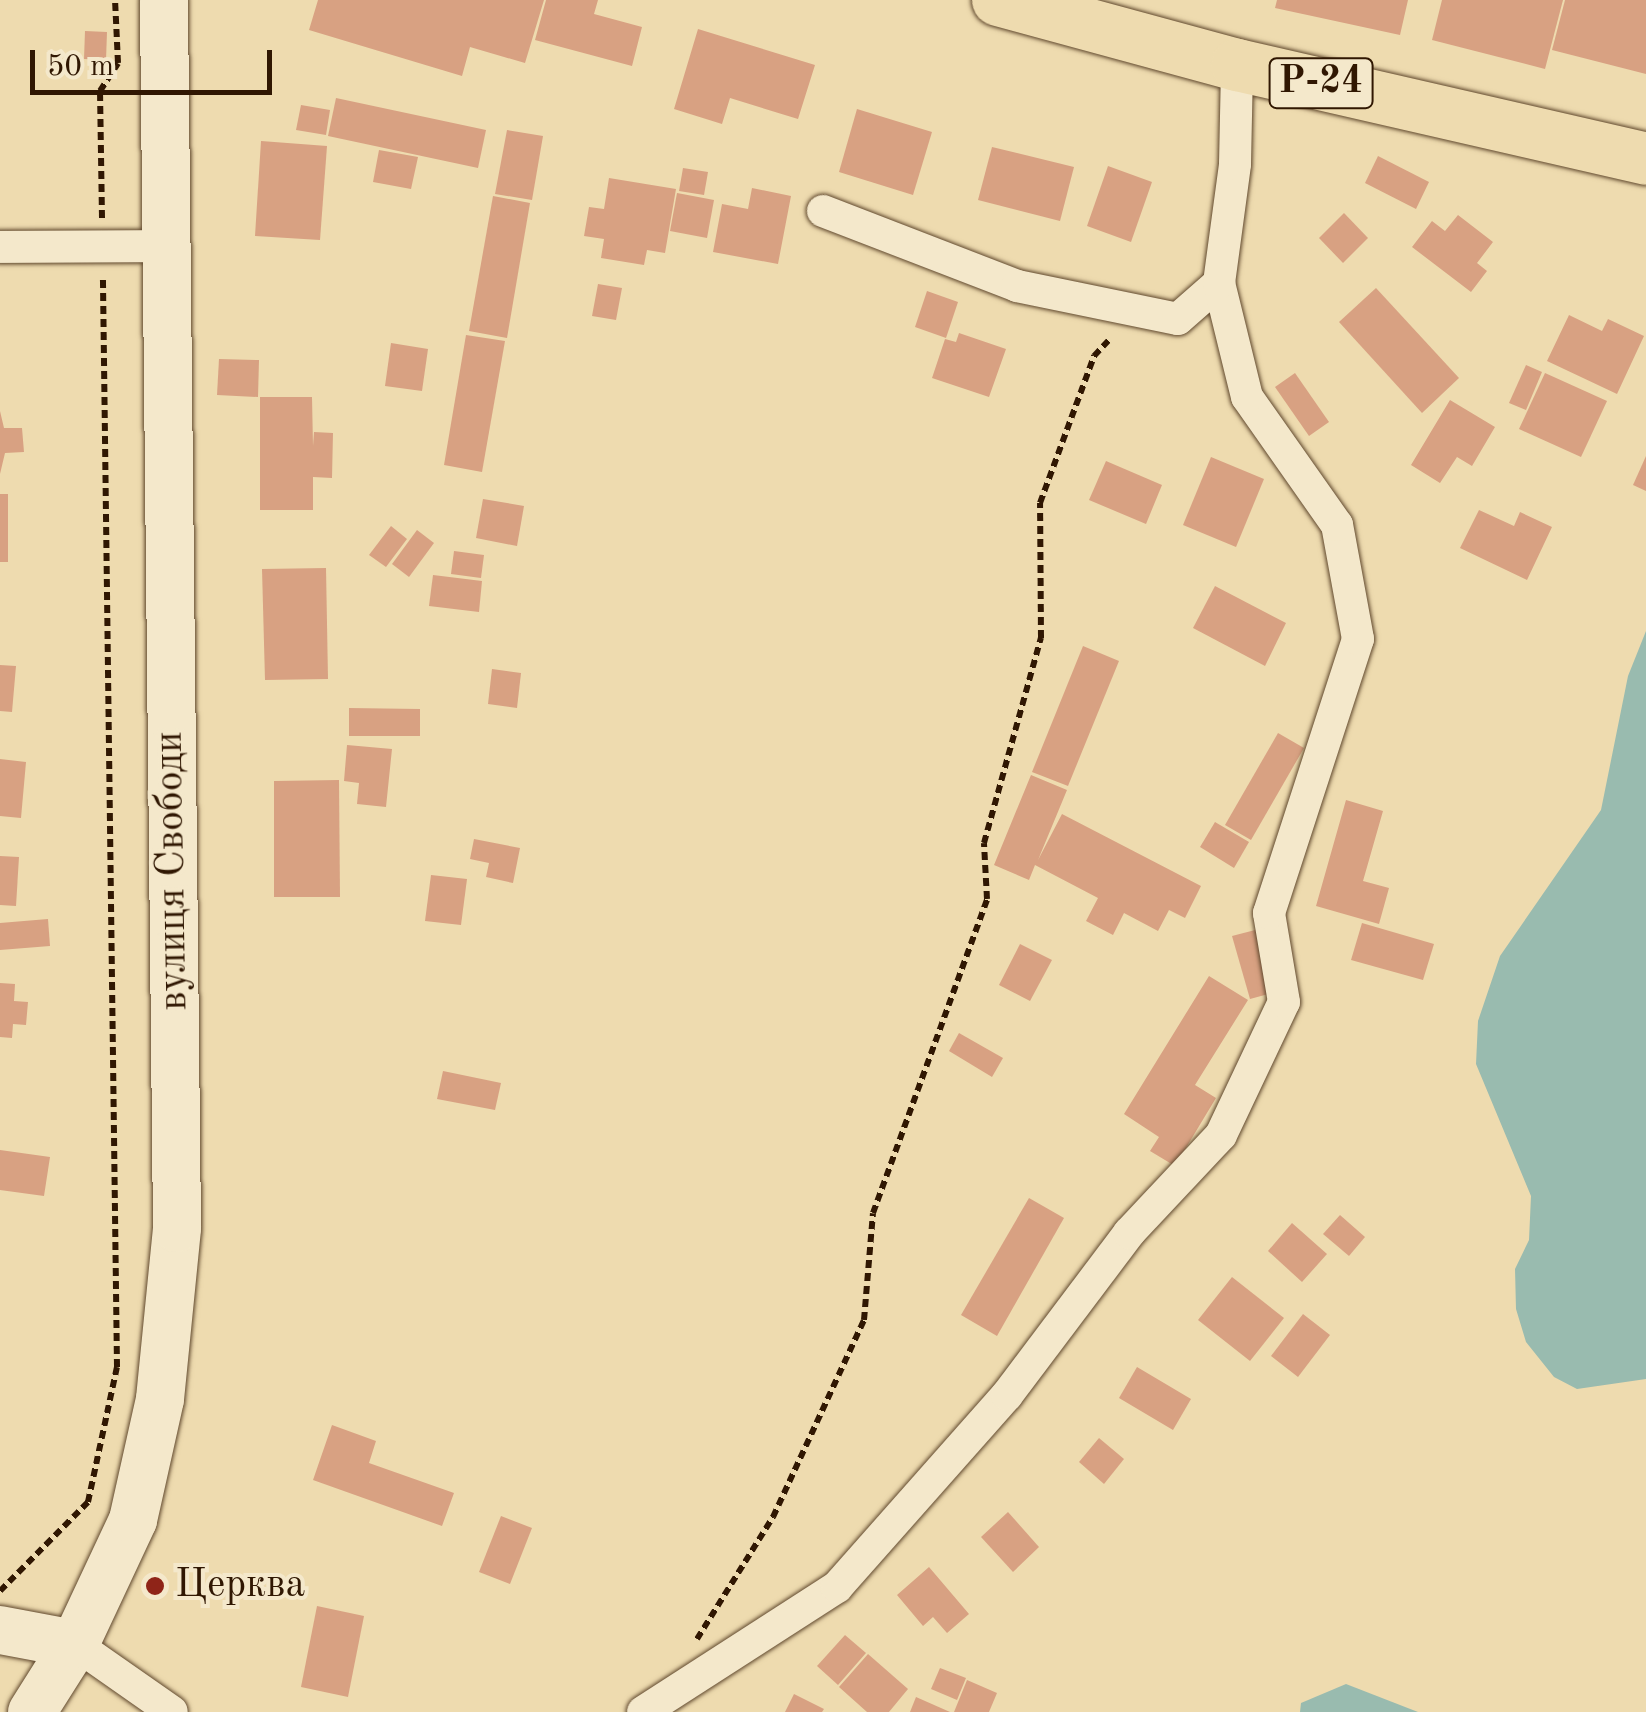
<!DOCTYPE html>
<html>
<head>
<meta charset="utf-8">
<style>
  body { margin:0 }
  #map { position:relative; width:1646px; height:1712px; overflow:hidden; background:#eedbaf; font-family:"Old Standard TT",serif }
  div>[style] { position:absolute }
  .water>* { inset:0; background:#99bbaf }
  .building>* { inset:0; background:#d8a182 }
  .path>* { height:6px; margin-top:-3px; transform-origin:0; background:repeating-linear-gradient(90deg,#301702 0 8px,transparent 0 13px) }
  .roads { filter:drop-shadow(0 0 2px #60482d) drop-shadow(0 0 2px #60482d) }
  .street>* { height:32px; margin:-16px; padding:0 16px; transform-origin:16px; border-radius:16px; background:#f4e8cb }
  .secondary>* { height:48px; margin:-24px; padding:0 24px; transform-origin:24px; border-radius:24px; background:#f4e8cb }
  .primary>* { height:52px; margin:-26px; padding:0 26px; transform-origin:26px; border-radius:26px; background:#eedbaf }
  .dots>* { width:28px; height:28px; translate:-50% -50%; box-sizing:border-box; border:5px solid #f4e8cb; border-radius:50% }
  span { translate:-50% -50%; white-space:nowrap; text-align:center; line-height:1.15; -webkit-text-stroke:8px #f4e8cb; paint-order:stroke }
  .shield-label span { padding:2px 8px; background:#f4e8cb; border:2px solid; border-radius:8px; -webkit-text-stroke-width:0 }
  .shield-label { font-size:38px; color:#301702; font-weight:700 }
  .street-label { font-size:40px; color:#301702 }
  .poi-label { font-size:40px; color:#301702 }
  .left { translate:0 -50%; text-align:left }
  .scale { position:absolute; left:30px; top:50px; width:242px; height:45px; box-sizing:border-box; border:5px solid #301702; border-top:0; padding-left:12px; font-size:30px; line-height:35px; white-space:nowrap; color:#301702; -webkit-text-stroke:8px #f4e8cb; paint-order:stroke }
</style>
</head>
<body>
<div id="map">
  <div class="water">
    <div style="clip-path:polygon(1646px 631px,1646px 1379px,1577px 1389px,1554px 1377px,1526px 1342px,1516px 1309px,1515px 1269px,1529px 1240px,1531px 1196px,1476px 1064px,1478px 1021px,1500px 956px,1601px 810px,1628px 676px)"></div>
    <div style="clip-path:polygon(1346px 1684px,1418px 1712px,1300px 1712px,1301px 1703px)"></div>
  </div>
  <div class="building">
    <div style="clip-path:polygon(318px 0,544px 0,525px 63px,470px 47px,462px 76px,309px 30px)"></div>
    <div style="clip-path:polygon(546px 0,598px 0,594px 14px,642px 27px,632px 66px,535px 40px)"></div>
    <div style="clip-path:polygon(1277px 0,1408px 0,1400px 35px,1275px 8px)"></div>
    <div style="clip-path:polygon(1442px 0,1563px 0,1545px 69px,1432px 40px)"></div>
    <div style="clip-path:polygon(1565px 0,1646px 0,1646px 74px,1552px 50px)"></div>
    <div style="clip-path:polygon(698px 29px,815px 65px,798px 119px,730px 98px,722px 124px,674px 109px)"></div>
    <div style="clip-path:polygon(85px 31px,107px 32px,106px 60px,84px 59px)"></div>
    <div style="clip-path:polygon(336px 98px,486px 130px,478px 168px,328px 136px)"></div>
    <div style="clip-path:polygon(301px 105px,330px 110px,326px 135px,296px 130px)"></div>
    <div style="clip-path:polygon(857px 109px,932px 132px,913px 195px,839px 172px)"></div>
    <div style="clip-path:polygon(507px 130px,543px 136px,532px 200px,495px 194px)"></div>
    <div style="clip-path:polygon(261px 141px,327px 146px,320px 240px,255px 236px)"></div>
    <div style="clip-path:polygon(992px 147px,1074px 167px,1060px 221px,978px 200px)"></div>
    <div style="clip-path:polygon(379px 150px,418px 157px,411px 189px,373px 182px)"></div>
    <div style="clip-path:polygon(1378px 156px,1429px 182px,1416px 209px,1365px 183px)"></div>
    <div style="clip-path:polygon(1108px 166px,1152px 182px,1131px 242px,1087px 226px)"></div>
    <div style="clip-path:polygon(683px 168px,708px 172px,704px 195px,679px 191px)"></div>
    <div style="clip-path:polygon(609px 178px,676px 189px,665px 253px,647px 250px,644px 265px,601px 258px,604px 239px,584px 236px,589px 207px,604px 209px)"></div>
    <div style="clip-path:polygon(752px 188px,791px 196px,778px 264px,713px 252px,722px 204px,748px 209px)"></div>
    <div style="clip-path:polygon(677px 193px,714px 200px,707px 238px,670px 231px)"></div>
    <div style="clip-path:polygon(493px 196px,530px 203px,507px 338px,469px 331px)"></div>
    <div style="clip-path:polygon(1344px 213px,1368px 238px,1343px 263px,1319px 238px)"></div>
    <div style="clip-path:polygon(1458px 215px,1493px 242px,1477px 263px,1487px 271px,1471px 292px,1412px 247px,1432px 221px,1445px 231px)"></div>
    <div style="clip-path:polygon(598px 284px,622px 288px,616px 320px,592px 316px)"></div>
    <div style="clip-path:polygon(1376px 288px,1459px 378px,1422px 413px,1339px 322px)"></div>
    <div style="clip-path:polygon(927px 291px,958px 302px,946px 338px,915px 327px)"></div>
    <div style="clip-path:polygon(1569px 315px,1602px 331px,1608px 319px,1644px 336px,1617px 394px,1547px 361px)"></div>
    <div style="clip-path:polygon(959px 333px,1006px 349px,989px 397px,932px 378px,945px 339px,956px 342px)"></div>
    <div style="clip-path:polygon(466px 335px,505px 341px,482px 472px,444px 465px)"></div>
    <div style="clip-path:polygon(391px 343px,428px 349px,422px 391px,385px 386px)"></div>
    <div style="clip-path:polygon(219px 359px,259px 360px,258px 397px,217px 395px)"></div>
    <div style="clip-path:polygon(1526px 365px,1542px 372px,1526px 410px,1509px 403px)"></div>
    <div style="clip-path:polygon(1295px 373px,1329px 422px,1309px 436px,1275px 387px)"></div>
    <div style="clip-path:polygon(1545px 373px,1607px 401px,1581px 457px,1519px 429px)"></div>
    <div style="clip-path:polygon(260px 397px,312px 397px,313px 446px,314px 432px,333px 433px,332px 478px,313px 477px,313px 510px,260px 510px)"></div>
    <div style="clip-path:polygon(1450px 400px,1495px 427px,1472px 466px,1457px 457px,1440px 483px,1411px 465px)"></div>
    <div style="clip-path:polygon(0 411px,4px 428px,22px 428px,24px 452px,5px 453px,0 474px)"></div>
    <div style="clip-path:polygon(1646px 456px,1646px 491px,1633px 485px)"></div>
    <div style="clip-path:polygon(1211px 457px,1264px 479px,1236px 547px,1183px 525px)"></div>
    <div style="clip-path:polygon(1106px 461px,1162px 485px,1146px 524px,1089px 500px)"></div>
    <div style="clip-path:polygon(0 494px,8px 494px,8px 562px,0 562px)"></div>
    <div style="clip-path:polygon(483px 499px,524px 506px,517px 546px,476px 538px)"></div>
    <div style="clip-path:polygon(1479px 510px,1514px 526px,1520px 512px,1552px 527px,1527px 580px,1460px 548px)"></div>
    <div style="clip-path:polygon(391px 526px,407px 539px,386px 567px,369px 555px)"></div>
    <div style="clip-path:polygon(417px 530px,434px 543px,409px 577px,392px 564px)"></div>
    <div style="clip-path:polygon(454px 551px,484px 555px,481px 578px,451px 574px)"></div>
    <div style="clip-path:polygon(326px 568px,328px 679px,265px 680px,262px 569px)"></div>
    <div style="clip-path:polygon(433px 575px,482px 581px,479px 612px,429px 606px)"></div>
    <div style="clip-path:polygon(1215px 586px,1286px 623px,1265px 666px,1193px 628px)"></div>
    <div style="clip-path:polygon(1083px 646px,1119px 661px,1068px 786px,1032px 772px)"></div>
    <div style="clip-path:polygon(0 665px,16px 666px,12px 712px,0 711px)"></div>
    <div style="clip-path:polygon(492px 669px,521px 673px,517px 708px,488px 704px)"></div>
    <div style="clip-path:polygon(349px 708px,420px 709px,420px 736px,349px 736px)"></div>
    <div style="clip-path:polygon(1278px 733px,1304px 748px,1251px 840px,1225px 825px)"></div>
    <div style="clip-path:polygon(347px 745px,392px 749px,386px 807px,357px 804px,359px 783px,344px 781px)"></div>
    <div style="clip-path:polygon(0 759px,26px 762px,21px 818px,0 816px)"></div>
    <div style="clip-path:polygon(1031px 775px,1067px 790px,1038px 860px,1062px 814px,1201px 886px,1185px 918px,1169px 910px,1158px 931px,1124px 913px,1113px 935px,1086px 921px,1098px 898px,1035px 865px,1029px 880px,994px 865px)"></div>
    <div style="clip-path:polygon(339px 780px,340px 897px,274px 897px,274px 781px)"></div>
    <div style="clip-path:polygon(1346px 800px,1383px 811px,1363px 881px,1389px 888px,1379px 924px,1316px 906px)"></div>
    <div style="clip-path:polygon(1215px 822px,1249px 842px,1234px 868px,1200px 847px)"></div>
    <div style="clip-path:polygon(474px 839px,520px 848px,513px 883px,486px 877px,489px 863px,470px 859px)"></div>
    <div style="clip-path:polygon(0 856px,19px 857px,16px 906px,0 905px)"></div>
    <div style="clip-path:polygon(431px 875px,467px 879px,461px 925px,425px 921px)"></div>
    <div style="clip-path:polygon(48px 919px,50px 946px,0 950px,0 923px)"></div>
    <div style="clip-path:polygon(1362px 923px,1434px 944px,1423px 980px,1351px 960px)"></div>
    <div style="clip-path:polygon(1259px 929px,1276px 992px,1250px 999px,1232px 936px)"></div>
    <div style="clip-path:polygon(1020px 944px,1052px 960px,1030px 1001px,999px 985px)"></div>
    <div style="clip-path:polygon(1209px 976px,1248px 1000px,1195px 1085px,1216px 1098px,1175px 1166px,1150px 1151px,1159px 1137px,1124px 1114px)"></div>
    <div style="clip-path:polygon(0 983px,15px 984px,14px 1001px,28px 1002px,26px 1025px,13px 1024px,12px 1038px,0 1037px)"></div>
    <div style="clip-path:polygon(959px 1033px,1003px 1058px,992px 1077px,949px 1051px)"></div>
    <div style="clip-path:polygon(443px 1071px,501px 1083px,495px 1110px,437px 1099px)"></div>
    <div style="clip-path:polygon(0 1150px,50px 1157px,44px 1196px,0 1190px)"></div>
    <div style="clip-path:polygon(1029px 1198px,1064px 1218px,997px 1336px,961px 1315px)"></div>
    <div style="clip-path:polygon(1340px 1215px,1365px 1237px,1349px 1256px,1323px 1234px)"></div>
    <div style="clip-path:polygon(1292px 1223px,1327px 1254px,1302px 1282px,1268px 1251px)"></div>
    <div style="clip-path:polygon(1232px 1277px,1284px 1318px,1250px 1361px,1198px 1320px)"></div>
    <div style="clip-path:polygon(1303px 1314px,1330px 1335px,1298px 1377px,1271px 1356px)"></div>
    <div style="clip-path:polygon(1137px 1367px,1191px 1399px,1173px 1430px,1119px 1398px)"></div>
    <div style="clip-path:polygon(332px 1425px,376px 1441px,369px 1463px,454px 1493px,442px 1526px,313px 1480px)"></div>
    <div style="clip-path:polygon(1099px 1438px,1124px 1459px,1104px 1484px,1079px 1462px)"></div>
    <div style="clip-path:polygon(1008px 1512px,1039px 1547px,1013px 1572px,981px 1537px)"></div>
    <div style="clip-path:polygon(501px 1516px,532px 1528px,510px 1584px,479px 1572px)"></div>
    <div style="clip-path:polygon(929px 1567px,969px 1614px,947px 1633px,933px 1617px,923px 1626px,897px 1595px)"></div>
    <div style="clip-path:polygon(317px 1606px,364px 1616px,348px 1697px,301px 1687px)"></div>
    <div style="clip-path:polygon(845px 1635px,866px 1653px,838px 1685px,817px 1666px)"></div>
    <div style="clip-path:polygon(868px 1654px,908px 1689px,889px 1712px,867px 1712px,839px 1687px)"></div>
    <div style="clip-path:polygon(940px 1668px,966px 1678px,957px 1700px,931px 1689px)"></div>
    <div style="clip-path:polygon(967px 1680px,997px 1693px,989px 1712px,954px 1712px)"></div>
    <div style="clip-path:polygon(794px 1694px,824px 1709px,822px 1712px,785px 1712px)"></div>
    <div style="clip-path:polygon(916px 1697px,950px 1712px,910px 1712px)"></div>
  </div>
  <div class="path">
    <div style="left:102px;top:218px;width:127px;rotate:-90.9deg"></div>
    <div style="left:100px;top:91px;width:33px;rotate:-57deg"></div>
    <div style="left:118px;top:63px;width:63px;rotate:-92.7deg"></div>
    <div style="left:0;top:1591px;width:125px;rotate:-45.3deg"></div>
    <div style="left:88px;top:1502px;width:138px;rotate:-77.9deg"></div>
    <div style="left:117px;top:1367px;width:1091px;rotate:-90.74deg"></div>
    <div style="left:697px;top:1639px;width:144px;rotate:-58.1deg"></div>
    <div style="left:773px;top:1517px;width:217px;rotate:-65.2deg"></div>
    <div style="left:864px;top:1320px;width:107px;rotate:-85.2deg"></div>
    <div style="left:873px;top:1213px;width:334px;rotate:-70deg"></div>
    <div style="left:987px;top:899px;width:56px;rotate:-93.1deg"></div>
    <div style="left:984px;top:843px;width:213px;rotate:-74.5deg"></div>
    <div style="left:1041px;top:638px;width:135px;rotate:-90.4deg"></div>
    <div style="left:1040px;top:503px;width:157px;rotate:-69.8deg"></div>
    <div style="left:1094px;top:356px;width:25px;rotate:-47deg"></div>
  </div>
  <div class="roads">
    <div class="street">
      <div style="left:823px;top:211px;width:208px;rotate:21.1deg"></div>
      <div style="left:1017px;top:286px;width:164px;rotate:11.6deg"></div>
      <div style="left:1178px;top:319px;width:55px;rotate:-41.3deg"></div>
      <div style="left:0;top:247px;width:167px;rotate:-0.3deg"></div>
      <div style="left:75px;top:1644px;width:118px;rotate:35deg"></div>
      <div style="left:643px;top:1712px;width:231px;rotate:-32.8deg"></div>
      <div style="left:837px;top:1587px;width:256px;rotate:-48.5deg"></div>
      <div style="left:1007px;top:1395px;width:203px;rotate:-53deg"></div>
      <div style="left:1129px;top:1233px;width:134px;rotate:-46.8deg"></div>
      <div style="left:1221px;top:1135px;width:147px;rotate:-64.7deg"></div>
      <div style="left:1284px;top:1002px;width:90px;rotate:-99.6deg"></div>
      <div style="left:1269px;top:913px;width:288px;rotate:-72deg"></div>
      <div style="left:1358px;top:639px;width:116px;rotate:-100.4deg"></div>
      <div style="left:1337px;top:525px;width:156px;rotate:-125.1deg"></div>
      <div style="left:1247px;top:397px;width:117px;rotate:-103.8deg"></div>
      <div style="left:1219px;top:283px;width:120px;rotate:-82.3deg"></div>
      <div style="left:1235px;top:164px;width:99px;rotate:-88.8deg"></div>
    </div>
    <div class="secondary">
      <div style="left:0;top:1630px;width:76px;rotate:10.6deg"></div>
      <div style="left:32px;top:1712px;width:80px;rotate:-57.7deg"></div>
      <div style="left:75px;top:1644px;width:137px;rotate:-64.9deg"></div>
      <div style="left:133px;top:1520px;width:124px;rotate:-77.4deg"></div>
      <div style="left:160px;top:1399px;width:172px;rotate:-84.3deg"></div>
      <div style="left:177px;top:1228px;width:1228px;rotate:-90.61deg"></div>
    </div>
    <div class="primary">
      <div style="left:998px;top:0;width:248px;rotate:15.2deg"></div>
      <div style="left:1237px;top:65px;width:420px;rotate:12.9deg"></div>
    </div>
  </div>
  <div class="dots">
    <div style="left:155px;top:1586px;background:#8f2418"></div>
  </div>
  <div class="shield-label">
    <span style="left:1321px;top:83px">Р-24</span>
  </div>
  <div class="street-label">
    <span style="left:173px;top:871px;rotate:-91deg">вулиця Свободи</span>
  </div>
  <div class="poi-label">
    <span class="left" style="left:175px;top:1586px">Церква</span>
  </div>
  <div class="scale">50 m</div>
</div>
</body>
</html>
